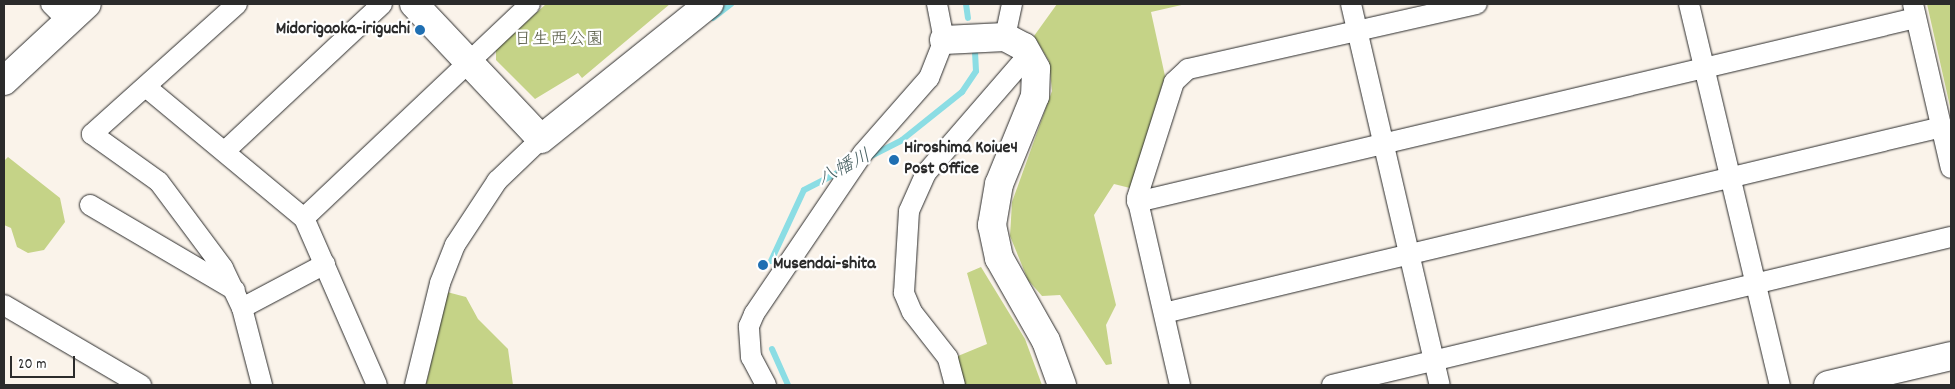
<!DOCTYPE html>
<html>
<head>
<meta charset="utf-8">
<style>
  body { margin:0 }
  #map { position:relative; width:1955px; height:389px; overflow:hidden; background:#faf3ea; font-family:Dekko,"Klee One",sans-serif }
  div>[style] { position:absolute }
  .green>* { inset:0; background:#c5d387 }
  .stream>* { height:6px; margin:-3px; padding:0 3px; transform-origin:3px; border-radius:3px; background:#8bdde4 }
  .roads { filter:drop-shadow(0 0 1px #2b2b2b) drop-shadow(0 0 1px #2b2b2b) }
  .street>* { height:20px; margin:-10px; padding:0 10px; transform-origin:10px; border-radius:10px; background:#fff }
  .secondary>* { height:28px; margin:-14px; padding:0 14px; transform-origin:14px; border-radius:14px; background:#fff }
  .dots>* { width:14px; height:14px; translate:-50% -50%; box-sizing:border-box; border:2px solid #fff; border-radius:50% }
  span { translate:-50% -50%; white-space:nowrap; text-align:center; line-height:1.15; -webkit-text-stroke:4.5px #fff; paint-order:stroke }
  .poi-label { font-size:18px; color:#2b2b2b; font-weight:700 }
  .right { translate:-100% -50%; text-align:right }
  .left { translate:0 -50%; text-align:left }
  .park-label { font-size:18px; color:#595d47 }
  .water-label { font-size:19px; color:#486062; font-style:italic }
  .frame { position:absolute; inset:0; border:5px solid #2b2b2b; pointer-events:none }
  .scale { position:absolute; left:10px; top:356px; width:65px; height:22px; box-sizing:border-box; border:2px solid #2b2b2b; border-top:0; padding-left:6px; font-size:15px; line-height:18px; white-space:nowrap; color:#2b2b2b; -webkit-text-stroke:4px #fff; paint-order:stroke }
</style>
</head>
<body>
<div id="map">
  <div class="green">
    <div style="clip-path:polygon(546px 4px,670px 4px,582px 78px,578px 73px,535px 99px,496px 60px,496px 50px)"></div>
    <div style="clip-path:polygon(1057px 4px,1186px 4px,1151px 12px,1165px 76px,1130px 188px,1114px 184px,1094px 215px,1116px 305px,1106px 325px,1112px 364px,1106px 365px,1060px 295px,1042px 296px,1028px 280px,1010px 236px,1012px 202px,1052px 91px,1049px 61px,1034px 36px)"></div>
    <div style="clip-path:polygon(1927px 4px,1951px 4px,1951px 111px)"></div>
    <div style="clip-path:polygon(8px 157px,60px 198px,65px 222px,44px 250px,28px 253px,17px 247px,11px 228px,4px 225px,4px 161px)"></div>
    <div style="clip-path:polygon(981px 267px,1025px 339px,1042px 385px,961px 385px,958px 356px,987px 344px,967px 273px)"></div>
    <div style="clip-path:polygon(447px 292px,466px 297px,478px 319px,508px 349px,513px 385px,426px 385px)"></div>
  </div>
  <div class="stream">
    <div style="left:966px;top:4px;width:14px;rotate:82deg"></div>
    <div style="left:713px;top:18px;width:23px;rotate:-38deg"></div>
    <div style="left:869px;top:157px;width:37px;rotate:-27deg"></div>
    <div style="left:902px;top:140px;width:77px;rotate:-38.7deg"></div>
    <div style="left:962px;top:92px;width:25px;rotate:-56deg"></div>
    <div style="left:976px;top:71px;width:19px;rotate:-93deg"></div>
    <div style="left:771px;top:261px;width:78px;rotate:-65.1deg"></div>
    <div style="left:804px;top:190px;width:46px;rotate:-27.1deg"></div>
    <div style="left:772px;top:349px;width:39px;rotate:66deg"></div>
  </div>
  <div class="roads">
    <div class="street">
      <div style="left:51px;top:4px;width:24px;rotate:45deg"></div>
      <div style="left:237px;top:4px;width:195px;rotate:138.1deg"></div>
      <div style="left:92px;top:134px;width:82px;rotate:35.6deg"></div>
      <div style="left:159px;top:182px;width:107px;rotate:53.3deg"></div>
      <div style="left:223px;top:268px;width:44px;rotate:64.6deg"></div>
      <div style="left:242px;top:308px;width:80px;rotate:75.4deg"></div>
      <div style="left:1351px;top:4px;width:391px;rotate:76.9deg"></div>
      <div style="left:1689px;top:4px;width:392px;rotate:76.6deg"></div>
      <div style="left:1913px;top:4px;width:168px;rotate:77deg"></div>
      <div style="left:1005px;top:37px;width:34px;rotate:-78deg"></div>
      <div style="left:146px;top:87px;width:205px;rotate:39.7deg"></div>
      <div style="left:304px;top:218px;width:182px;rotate:66.4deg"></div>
      <div style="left:225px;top:151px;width:215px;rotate:-43.1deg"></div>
      <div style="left:1137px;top:202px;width:800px;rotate:-13.29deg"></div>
      <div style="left:90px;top:205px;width:168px;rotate:30.4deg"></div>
      <div style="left:304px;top:218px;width:311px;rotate:-43.4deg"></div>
      <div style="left:4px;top:305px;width:159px;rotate:30.3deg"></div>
      <div style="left:242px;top:308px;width:94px;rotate:-27.9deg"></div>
      <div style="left:1164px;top:313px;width:800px;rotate:-13.45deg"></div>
      <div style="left:415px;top:385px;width:105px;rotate:-76.2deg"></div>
      <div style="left:440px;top:283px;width:41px;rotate:-68.5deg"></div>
      <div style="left:455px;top:245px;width:77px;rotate:-56.7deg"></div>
      <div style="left:497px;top:181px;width:61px;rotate:-43.7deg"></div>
      <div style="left:766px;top:385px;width:32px;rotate:-118deg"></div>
      <div style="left:751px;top:357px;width:31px;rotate:-94deg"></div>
      <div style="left:749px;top:326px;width:13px;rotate:-67deg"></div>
      <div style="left:754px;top:314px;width:194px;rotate:-55.9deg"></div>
      <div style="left:863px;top:153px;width:100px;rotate:-48.7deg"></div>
      <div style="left:929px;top:78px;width:41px;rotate:-68.5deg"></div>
      <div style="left:944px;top:40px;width:37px;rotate:-101deg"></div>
      <div style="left:955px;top:385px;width:28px;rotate:-105deg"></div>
      <div style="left:948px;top:358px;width:58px;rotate:-128deg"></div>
      <div style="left:912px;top:312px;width:21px;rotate:-113deg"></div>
      <div style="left:904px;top:293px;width:82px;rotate:-86.5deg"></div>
      <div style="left:909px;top:211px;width:42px;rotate:-65.9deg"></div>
      <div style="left:926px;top:173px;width:157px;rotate:-49.1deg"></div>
      <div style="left:1180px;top:385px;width:192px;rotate:-102.9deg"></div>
      <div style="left:1137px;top:198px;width:122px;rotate:-72.3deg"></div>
      <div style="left:1174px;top:82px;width:19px;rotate:-43deg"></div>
      <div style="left:1188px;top:69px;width:296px;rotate:-12.7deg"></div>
      <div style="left:1332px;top:385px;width:636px;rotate:-13.45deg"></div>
    </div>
    <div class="secondary">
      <div style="left:414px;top:4px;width:185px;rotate:46.7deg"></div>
      <div style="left:541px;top:139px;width:216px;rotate:-38.8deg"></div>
      <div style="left:944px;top:40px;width:61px;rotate:-2.8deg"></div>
      <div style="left:1005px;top:37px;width:21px;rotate:28deg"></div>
      <div style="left:1024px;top:47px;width:25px;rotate:61deg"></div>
      <div style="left:1036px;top:69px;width:27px;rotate:92deg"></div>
      <div style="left:1035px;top:96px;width:95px;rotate:112.2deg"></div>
      <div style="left:999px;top:184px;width:42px;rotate:99.7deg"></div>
      <div style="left:992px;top:225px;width:34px;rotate:78deg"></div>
      <div style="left:999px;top:258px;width:95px;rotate:60.5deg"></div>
      <div style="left:1046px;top:341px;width:47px;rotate:70deg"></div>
      <div style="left:4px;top:81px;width:113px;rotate:-42.9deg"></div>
      <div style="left:1828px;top:385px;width:126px;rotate:-13.3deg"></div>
    </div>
  </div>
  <div class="dots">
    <div style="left:420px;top:30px;background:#1f6fb2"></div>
    <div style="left:894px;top:160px;background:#1f6fb2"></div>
    <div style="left:763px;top:265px;background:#1f6fb2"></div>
  </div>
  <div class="poi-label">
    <span class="right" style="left:410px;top:30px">Midorigaoka-iriguchi</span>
    <span class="left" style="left:904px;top:160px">Hiroshima Koiue4<br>Post Office</span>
    <span class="left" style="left:773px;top:265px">Musendai-shita</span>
  </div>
  <div class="park-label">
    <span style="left:559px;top:41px">日生西公園</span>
  </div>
  <div class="water-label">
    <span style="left:845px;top:169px;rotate:-27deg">八幡川</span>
  </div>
  <div class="frame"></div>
  <div class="scale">20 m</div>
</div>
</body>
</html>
